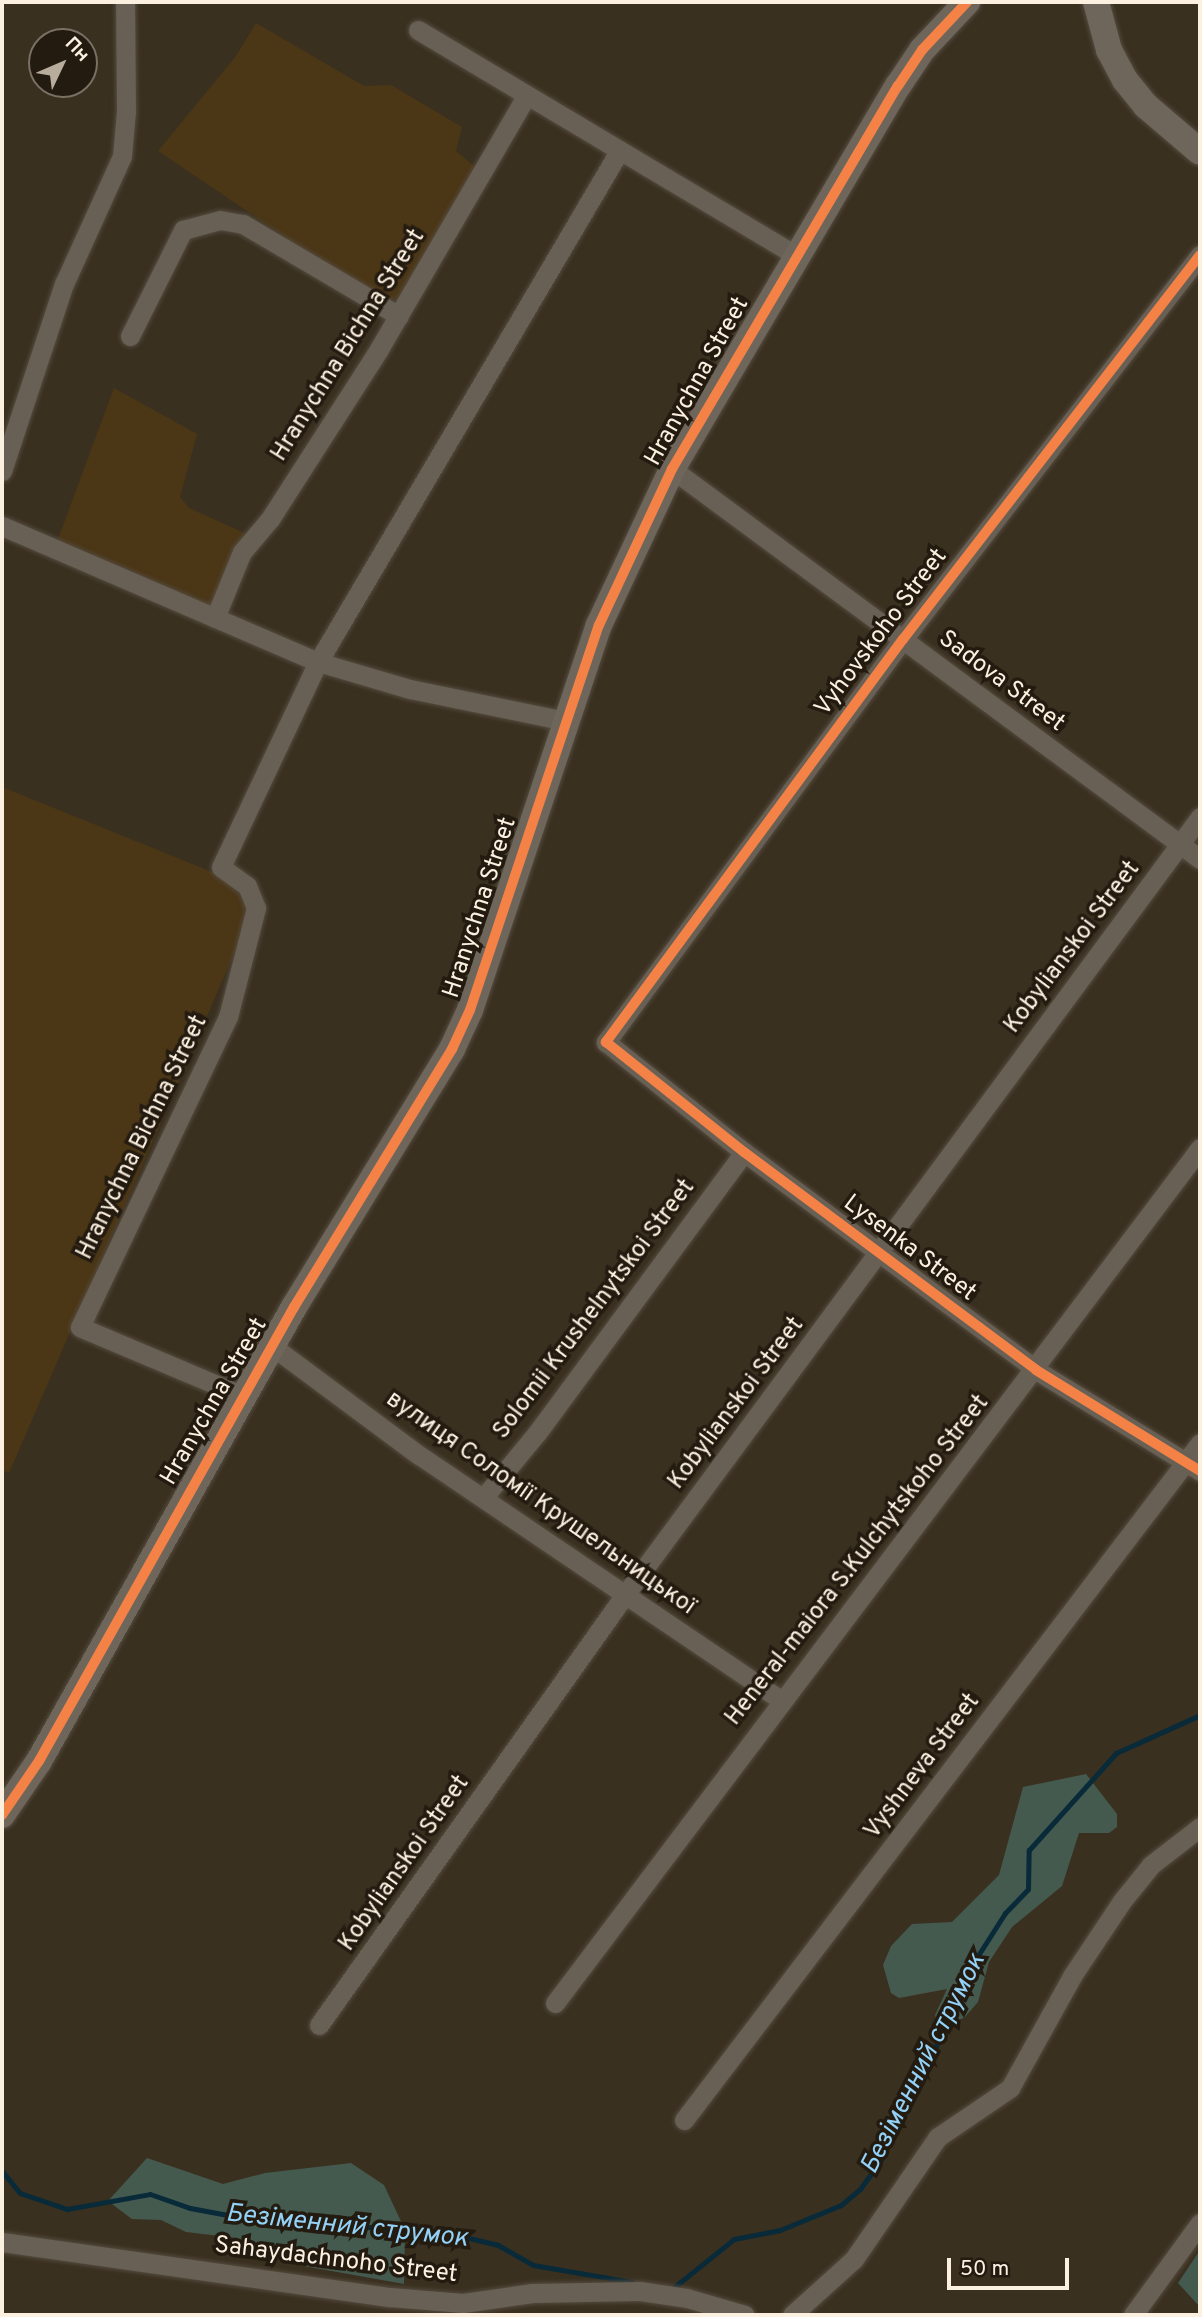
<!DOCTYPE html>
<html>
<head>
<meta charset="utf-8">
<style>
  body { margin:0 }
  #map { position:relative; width:1202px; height:2317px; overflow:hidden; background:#3a3020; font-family:Overpass,sans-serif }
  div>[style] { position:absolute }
  .built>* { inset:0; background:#4b3616 }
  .green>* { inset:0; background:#455a4e }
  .stream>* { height:5px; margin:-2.5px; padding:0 2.5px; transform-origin:2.5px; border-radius:2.5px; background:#082a39 }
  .roads { filter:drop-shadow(0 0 2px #544b3e) drop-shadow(0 0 2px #544b3e) }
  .street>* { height:19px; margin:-9.5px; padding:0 9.5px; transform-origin:9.5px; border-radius:9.5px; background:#686055 }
  .secondary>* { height:26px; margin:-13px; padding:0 13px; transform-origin:13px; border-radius:13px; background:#6e655b }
  .cycleway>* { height:10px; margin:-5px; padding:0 5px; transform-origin:5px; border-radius:5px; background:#f48246 }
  span { translate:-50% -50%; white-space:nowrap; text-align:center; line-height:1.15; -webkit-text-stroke:7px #241b10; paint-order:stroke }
  .street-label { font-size:24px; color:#fcf0e0 }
  .water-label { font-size:26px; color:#93d1f7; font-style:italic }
  .frame { position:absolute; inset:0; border:4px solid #fcf0e0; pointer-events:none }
  .north { position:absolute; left:28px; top:28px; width:70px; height:70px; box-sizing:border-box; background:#241b10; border:2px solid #7a7063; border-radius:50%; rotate:46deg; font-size:19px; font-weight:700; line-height:28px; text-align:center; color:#fcf0e0 }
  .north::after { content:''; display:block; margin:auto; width:24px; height:32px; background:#b8ad9d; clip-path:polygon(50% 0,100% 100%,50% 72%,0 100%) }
  .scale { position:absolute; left:947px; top:2258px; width:122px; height:32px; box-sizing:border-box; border:4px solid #fcf0e0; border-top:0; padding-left:9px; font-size:21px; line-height:24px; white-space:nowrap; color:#fcf0e0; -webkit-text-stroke:5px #241b10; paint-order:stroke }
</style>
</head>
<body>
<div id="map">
  <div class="built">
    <div style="clip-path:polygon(256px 23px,364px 86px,391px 85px,462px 127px,456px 151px,478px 169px,399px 298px,388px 300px,339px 273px,158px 151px,236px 56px)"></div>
    <div style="clip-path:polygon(114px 388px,197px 434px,180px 497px,189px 508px,249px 535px,212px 608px,58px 539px)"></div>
    <div style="clip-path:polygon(2px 787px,232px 880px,250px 917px,9px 1473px,2px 1470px)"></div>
  </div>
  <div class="green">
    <div style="clip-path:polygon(1086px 1774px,1117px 1814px,1117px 1827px,1109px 1833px,1079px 1833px,1062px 1886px,1012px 1927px,989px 1962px,978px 2002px,965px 2017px,947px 2026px,937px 2025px,935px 2015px,947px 1989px,899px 1998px,891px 1993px,883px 1965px,891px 1946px,912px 1924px,952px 1922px,999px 1875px,1023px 1787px)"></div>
    <div style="clip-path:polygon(147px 2158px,223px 2184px,265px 2173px,351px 2163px,384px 2185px,405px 2230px,404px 2284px,298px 2265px,237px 2238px,186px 2232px,161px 2220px,132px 2219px,108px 2201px)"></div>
    <div style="clip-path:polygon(1200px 2250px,1200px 2307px,1178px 2283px)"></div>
  </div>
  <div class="stream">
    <div style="left:2px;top:2171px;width:28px;rotate:51deg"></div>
    <div style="left:20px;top:2193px;width:50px;rotate:18.8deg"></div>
    <div style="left:67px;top:2209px;width:84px;rotate:-10.2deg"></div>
    <div style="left:150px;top:2194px;width:42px;rotate:19.3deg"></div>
    <div style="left:190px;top:2208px;width:71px;rotate:10.5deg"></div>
    <div style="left:260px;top:2221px;width:179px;rotate:3.2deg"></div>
    <div style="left:439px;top:2231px;width:61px;rotate:13.3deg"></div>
    <div style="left:498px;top:2245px;width:40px;rotate:29.7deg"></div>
    <div style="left:533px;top:2265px;width:100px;rotate:9.7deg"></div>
    <div style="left:673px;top:2288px;width:78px;rotate:-38.8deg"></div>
    <div style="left:734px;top:2239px;width:47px;rotate:-11.1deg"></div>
    <div style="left:780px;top:2230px;width:66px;rotate:-22.3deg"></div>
    <div style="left:841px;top:2205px;width:25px;rotate:-40deg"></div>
    <div style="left:860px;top:2189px;width:36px;rotate:-54deg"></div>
    <div style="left:881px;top:2160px;width:123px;rotate:-64.1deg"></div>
    <div style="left:935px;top:2049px;width:63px;rotate:-70.4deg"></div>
    <div style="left:956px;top:1990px;width:91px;rotate:-57.5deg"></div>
    <div style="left:1005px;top:1913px;width:33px;rotate:-46deg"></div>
    <div style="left:1028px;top:1889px;width:39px;rotate:-89deg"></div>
    <div style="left:1029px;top:1850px;width:130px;rotate:-48.1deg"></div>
    <div style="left:1116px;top:1753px;width:92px;rotate:-24.3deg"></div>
  </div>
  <div class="roads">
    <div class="street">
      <div style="left:418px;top:30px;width:440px;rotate:30.8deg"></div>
      <div style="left:1200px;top:255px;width:485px;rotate:127.7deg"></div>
      <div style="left:903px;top:639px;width:501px;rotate:126.39deg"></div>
      <div style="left:606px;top:1042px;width:176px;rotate:38.6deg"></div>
      <div style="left:744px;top:1152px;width:364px;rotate:36.7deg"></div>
      <div style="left:1036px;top:1370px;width:193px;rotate:31.6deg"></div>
      <div style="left:130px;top:336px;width:119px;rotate:-63.4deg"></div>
      <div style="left:183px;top:230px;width:38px;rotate:-15deg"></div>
      <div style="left:220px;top:220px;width:23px;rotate:10deg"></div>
      <div style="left:243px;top:224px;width:181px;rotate:30.5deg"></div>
      <div style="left:672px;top:469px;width:656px;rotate:36.45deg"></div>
      <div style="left:2px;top:471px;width:197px;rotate:-71.7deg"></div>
      <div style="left:64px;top:284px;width:141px;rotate:-65.6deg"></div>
      <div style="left:122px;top:156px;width:45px;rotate:-84.9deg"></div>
      <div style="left:126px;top:111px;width:109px;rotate:-90.5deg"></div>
      <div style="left:2px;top:526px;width:344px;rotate:23.3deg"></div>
      <div style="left:318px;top:662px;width:96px;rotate:16.4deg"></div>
      <div style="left:410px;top:689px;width:159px;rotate:11.6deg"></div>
      <div style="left:215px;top:618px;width:71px;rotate:-67.8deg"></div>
      <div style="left:242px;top:552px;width:43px;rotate:-49.7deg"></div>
      <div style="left:270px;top:519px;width:202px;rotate:-57.3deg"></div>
      <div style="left:379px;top:349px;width:290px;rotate:-59.8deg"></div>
      <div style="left:272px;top:1346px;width:183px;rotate:36.6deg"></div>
      <div style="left:419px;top:1455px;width:437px;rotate:34.1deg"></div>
      <div style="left:243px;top:1396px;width:177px;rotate:-157.1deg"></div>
      <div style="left:80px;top:1327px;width:344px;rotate:-64.5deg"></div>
      <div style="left:228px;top:1017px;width:113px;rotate:-75.6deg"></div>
      <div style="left:256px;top:908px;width:24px;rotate:-112deg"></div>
      <div style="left:247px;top:886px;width:32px;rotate:-144deg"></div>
      <div style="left:221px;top:867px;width:227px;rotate:-64.7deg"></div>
      <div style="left:318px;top:662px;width:594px;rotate:-59.47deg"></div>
      <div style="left:484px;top:1497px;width:83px;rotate:-50.4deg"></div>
      <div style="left:537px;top:1433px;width:349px;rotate:-53.6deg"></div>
      <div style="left:555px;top:2003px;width:1071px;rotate:-52.97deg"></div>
      <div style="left:319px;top:2025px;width:526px;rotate:-54.59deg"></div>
      <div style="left:624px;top:1596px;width:969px;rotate:-53.52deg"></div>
      <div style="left:684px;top:2120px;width:851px;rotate:-52.69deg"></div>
      <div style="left:2px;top:2242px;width:392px;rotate:8.1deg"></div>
      <div style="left:390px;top:2297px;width:73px;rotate:4.7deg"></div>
      <div style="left:463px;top:2303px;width:70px;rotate:-8.2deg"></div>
      <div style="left:532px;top:2293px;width:108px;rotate:-1.1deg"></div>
      <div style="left:640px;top:2291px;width:48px;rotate:8.5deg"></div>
      <div style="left:687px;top:2298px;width:60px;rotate:16.3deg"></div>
      <div style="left:792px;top:2315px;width:84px;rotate:-42.1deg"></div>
      <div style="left:854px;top:2259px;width:148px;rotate:-55.5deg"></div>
      <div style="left:938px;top:2137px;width:87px;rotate:-34.2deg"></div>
      <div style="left:1010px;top:2088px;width:128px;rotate:-61deg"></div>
      <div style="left:1072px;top:1976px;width:90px;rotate:-56.3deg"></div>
      <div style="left:1122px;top:1901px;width:46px;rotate:-51.1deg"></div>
      <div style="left:1151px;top:1865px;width:62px;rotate:-37.8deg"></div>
      <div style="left:1133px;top:2315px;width:114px;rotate:-53.9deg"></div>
    </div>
    <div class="secondary">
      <div style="left:1096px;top:2px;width:50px;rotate:74.8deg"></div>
      <div style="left:1109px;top:50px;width:34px;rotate:62deg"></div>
      <div style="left:1125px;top:80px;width:32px;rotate:51deg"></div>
      <div style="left:1145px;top:105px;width:72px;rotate:40.5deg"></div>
      <div style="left:2px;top:1815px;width:65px;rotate:-55.6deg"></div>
      <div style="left:39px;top:1761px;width:521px;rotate:-60.68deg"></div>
      <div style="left:294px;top:1307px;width:303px;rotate:-58.5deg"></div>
      <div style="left:452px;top:1049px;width:43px;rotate:-65.2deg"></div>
      <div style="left:470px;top:1010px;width:406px;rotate:-71.5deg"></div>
      <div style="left:599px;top:625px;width:172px;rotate:-64.9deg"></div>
      <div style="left:672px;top:469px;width:445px;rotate:-59.5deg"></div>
      <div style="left:898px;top:86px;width:43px;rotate:-56.3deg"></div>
      <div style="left:922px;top:50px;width:66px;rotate:-46.8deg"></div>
    </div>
  </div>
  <div class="cycleway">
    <div style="left:1200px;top:255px;width:485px;rotate:127.7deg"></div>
    <div style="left:903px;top:639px;width:501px;rotate:126.39deg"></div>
    <div style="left:606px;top:1042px;width:176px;rotate:38.6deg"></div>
    <div style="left:744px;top:1152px;width:364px;rotate:36.7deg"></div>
    <div style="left:1036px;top:1370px;width:193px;rotate:31.6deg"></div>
    <div style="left:2px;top:1815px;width:65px;rotate:-55.6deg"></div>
    <div style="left:39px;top:1761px;width:521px;rotate:-60.68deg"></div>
    <div style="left:294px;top:1307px;width:303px;rotate:-58.5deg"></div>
    <div style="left:452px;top:1049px;width:43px;rotate:-65.2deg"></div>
    <div style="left:470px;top:1010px;width:406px;rotate:-71.5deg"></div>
    <div style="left:599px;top:625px;width:172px;rotate:-64.9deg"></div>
    <div style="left:672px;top:469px;width:445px;rotate:-59.5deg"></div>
    <div style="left:898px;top:86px;width:43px;rotate:-56.3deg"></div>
    <div style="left:922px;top:50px;width:66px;rotate:-46.8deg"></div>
  </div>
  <div class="street-label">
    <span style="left:349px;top:346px;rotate:-58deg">Hranychna Bichna Street</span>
    <span style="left:698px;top:382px;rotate:-61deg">Hranychna Street</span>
    <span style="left:882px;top:633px;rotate:-53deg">Vyhovskoho Street</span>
    <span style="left:1001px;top:682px;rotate:37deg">Sadova Street</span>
    <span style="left:481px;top:908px;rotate:-72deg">Hranychna Street</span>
    <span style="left:1073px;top:948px;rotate:-53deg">Kobylianskoi Street</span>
    <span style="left:143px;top:1138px;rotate:-64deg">Hranychna Bichna Street</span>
    <span style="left:909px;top:1249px;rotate:37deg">Lysenka Street</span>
    <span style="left:595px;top:1310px;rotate:-53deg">Solomii Krushelnytskoi Street</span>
    <span style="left:215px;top:1402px;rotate:-60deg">Hranychna Street</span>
    <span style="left:737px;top:1404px;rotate:-53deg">Kobylianskoi Street</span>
    <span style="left:540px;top:1504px;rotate:35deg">вулиця Соломії Крушельницької</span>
    <span style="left:858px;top:1561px;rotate:-52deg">Heneral-maiora S.Kulchytskoho Street</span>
    <span style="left:923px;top:1767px;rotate:-53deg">Vyshneva Street</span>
    <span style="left:405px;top:1864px;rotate:-55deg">Kobylianskoi Street</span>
    <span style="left:336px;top:2261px;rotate:7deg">Sahaydachnoho Street</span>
  </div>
  <div class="water-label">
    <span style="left:924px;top:2064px;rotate:-63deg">Безіменний струмок</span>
    <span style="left:347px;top:2227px;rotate:6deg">Безіменний струмок</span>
  </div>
  <div class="frame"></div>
  <div class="north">Пн</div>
  <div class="scale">50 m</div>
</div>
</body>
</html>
